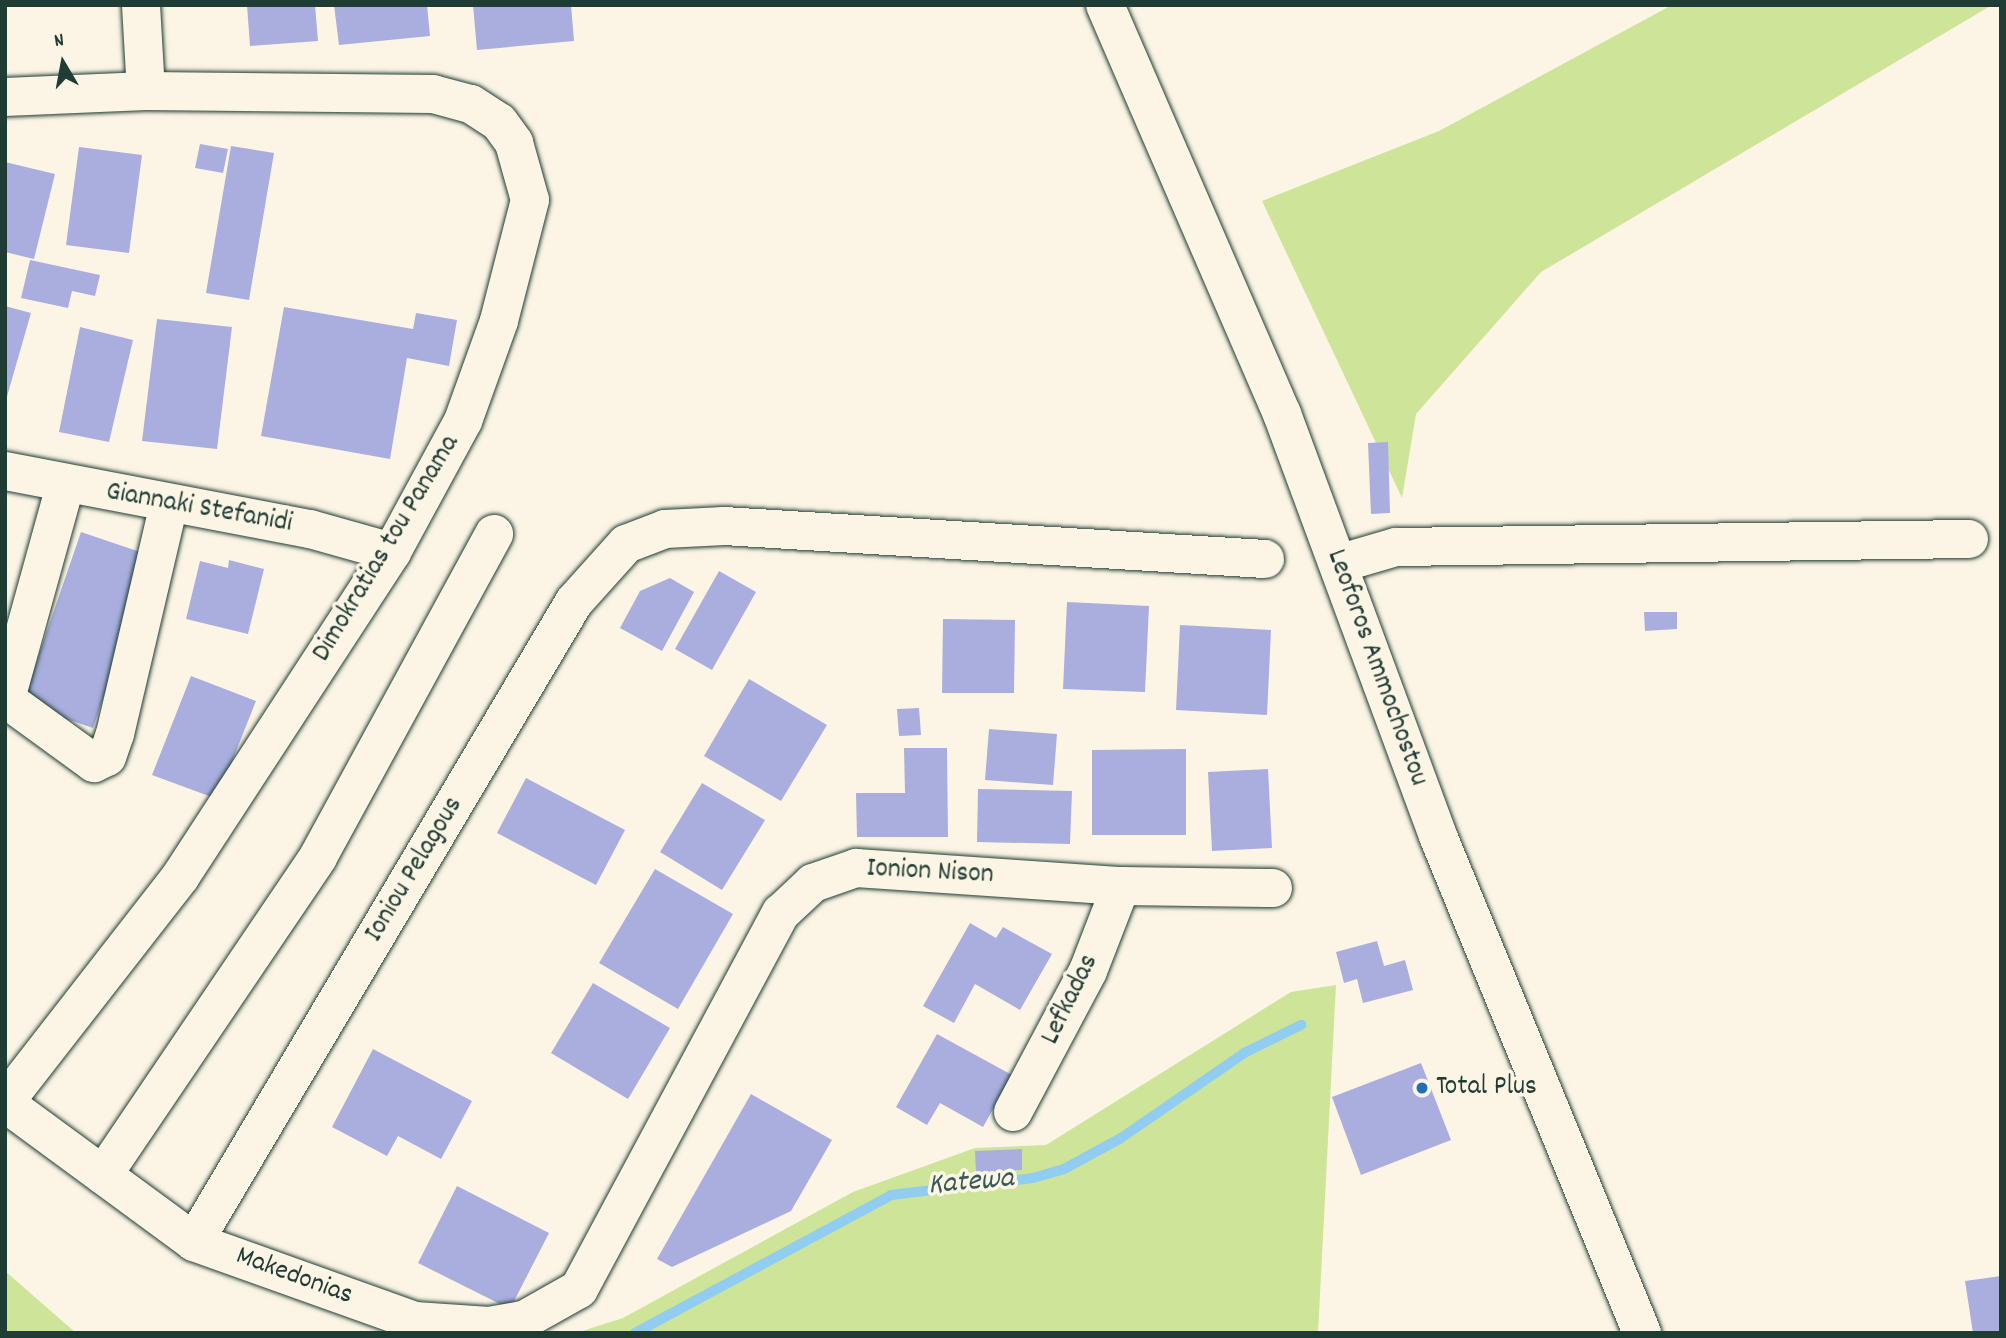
<!DOCTYPE html>
<html>
<head>
<meta charset="utf-8">
<style>
  body { margin:0 }
  #map { position:relative; width:2006px; height:1338px; overflow:hidden; background:#fcf5e5; font-family:Dekko,sans-serif }
  div>[style] { position:absolute }
  .green>* { inset:0; background:#cde499 }
  .stream>* { height:10px; margin:-5px; padding:0 5px; transform-origin:5px; border-radius:5px; background:#90cdf0 }
  .building>* { inset:0; background:#a9aedf }
  .roads { filter:drop-shadow(0 0 2px #1f3d34) drop-shadow(0 0 2px #1f3d34) }
  .minor>* { height:38px; margin:-19px; padding:0 19px; transform-origin:19px; border-radius:19px; background:#fcf5e5 }
  .major>* { height:38px; margin:-19px; padding:0 19px; transform-origin:19px; border-radius:19px; background:#fcf5e5 }
  .dots>* { width:19px; height:19px; translate:-50% -50%; box-sizing:border-box; border:4px solid #fcf5e5; border-radius:50% }
  span { translate:-50% -50%; white-space:nowrap; text-align:center; line-height:1.15; -webkit-text-stroke:7px #fcf5e5; paint-order:stroke }
  .street-label { font-size:28px; color:#1f3d34 }
  .poi-label { font-size:28px; color:#1f3d34 }
  .left { translate:0 -50%; text-align:left }
  .water-label { font-size:30px; color:#365a5a; font-style:italic }
  .frame { position:absolute; inset:0; border:7px solid #1f3d34; pointer-events:none }
  .north { position:absolute; left:28px; top:28px; width:70px; height:70px; -webkit-text-stroke:5px #fcf5e5; paint-order:stroke; rotate:350deg; font-size:19px; font-weight:700; line-height:28px; text-align:center; color:#1f3d34 }
  .north::after { content:''; display:block; margin:auto; width:24px; height:32px; background:#1f3d34; clip-path:polygon(50% 0,100% 100%,50% 72%,0 100%) }
</style>
</head>
<body>
<div id="map">
  <div class="green">
    <div style="clip-path:polygon(1672px 5px,1992px 5px,1541px 272px,1416px 414px,1402px 498px,1262px 201px,1439px 131px)"></div>
    <div style="clip-path:polygon(1336px 985px,1318px 1333px,576px 1333px,623px 1318px,853px 1192px,975px 1148px,1046px 1145px,1291px 992px)"></div>
    <div style="clip-path:polygon(5px 1271px,76px 1333px,5px 1333px)"></div>
  </div>
  <div class="stream">
    <div style="left:635px;top:1333px;width:291px;rotate:-28.3deg"></div>
    <div style="left:891px;top:1195px;width:143px;rotate:-6.8deg"></div>
    <div style="left:1033px;top:1178px;width:32px;rotate:-16deg"></div>
    <div style="left:1064px;top:1169px;width:65px;rotate:-28.5deg"></div>
    <div style="left:1121px;top:1138px;width:150px;rotate:-34.6deg"></div>
    <div style="left:1244px;top:1053px;width:64px;rotate:-26.2deg"></div>
  </div>
  <div class="building">
    <div style="clip-path:polygon(247px 5px,315px 5px,318px 41px,250px 46px)"></div>
    <div style="clip-path:polygon(334px 5px,427px 5px,430px 36px,339px 45px)"></div>
    <div style="clip-path:polygon(473px 5px,571px 5px,574px 41px,477px 50px)"></div>
    <div style="clip-path:polygon(200px 144px,228px 149px,223px 173px,195px 168px)"></div>
    <div style="clip-path:polygon(231px 146px,274px 153px,249px 300px,206px 293px)"></div>
    <div style="clip-path:polygon(79px 147px,142px 155px,129px 253px,66px 245px)"></div>
    <div style="clip-path:polygon(5px 162px,55px 174px,34px 259px,5px 252px)"></div>
    <div style="clip-path:polygon(30px 260px,100px 275px,95px 296px,72px 291px,68px 308px,21px 298px)"></div>
    <div style="clip-path:polygon(5px 306px,31px 313px,6px 400px,5px 400px)"></div>
    <div style="clip-path:polygon(284px 307px,413px 329px,416px 313px,457px 320px,449px 366px,407px 358px,390px 459px,261px 436px)"></div>
    <div style="clip-path:polygon(157px 319px,232px 327px,217px 449px,142px 441px)"></div>
    <div style="clip-path:polygon(80px 327px,133px 340px,109px 442px,59px 432px)"></div>
    <div style="clip-path:polygon(1388px 442px,1390px 513px,1371px 514px,1368px 443px)"></div>
    <div style="clip-path:polygon(81px 532px,152px 556px,93px 728px,22px 704px)"></div>
    <div style="clip-path:polygon(229px 560px,264px 569px,248px 634px,186px 619px,200px 561px,228px 568px)"></div>
    <div style="clip-path:polygon(719px 571px,756px 592px,712px 670px,675px 649px)"></div>
    <div style="clip-path:polygon(670px 578px,694px 592px,662px 651px,620px 628px,640px 591px)"></div>
    <div style="clip-path:polygon(1067px 602px,1149px 606px,1145px 692px,1063px 689px)"></div>
    <div style="clip-path:polygon(1644px 612px,1677px 612px,1677px 629px,1645px 631px)"></div>
    <div style="clip-path:polygon(943px 619px,1015px 620px,1014px 693px,942px 693px)"></div>
    <div style="clip-path:polygon(1180px 625px,1271px 630px,1267px 715px,1176px 710px)"></div>
    <div style="clip-path:polygon(191px 676px,256px 701px,217px 799px,152px 775px)"></div>
    <div style="clip-path:polygon(749px 679px,827px 725px,781px 801px,704px 756px)"></div>
    <div style="clip-path:polygon(919px 708px,921px 735px,899px 736px,897px 709px)"></div>
    <div style="clip-path:polygon(989px 729px,1057px 734px,1053px 785px,985px 780px)"></div>
    <div style="clip-path:polygon(904px 748px,947px 748px,948px 837px,857px 837px,856px 793px,905px 793px)"></div>
    <div style="clip-path:polygon(1186px 749px,1186px 835px,1092px 835px,1092px 750px)"></div>
    <div style="clip-path:polygon(1268px 769px,1272px 848px,1212px 851px,1208px 772px)"></div>
    <div style="clip-path:polygon(526px 778px,625px 830px,596px 885px,497px 833px)"></div>
    <div style="clip-path:polygon(702px 783px,765px 820px,722px 890px,660px 852px)"></div>
    <div style="clip-path:polygon(978px 789px,1072px 791px,1070px 844px,977px 842px)"></div>
    <div style="clip-path:polygon(655px 869px,733px 914px,678px 1009px,599px 963px)"></div>
    <div style="clip-path:polygon(970px 923px,996px 938px,1003px 927px,1052px 954px,1020px 1010px,975px 984px,954px 1023px,923px 1006px)"></div>
    <div style="clip-path:polygon(1377px 941px,1384px 966px,1405px 960px,1413px 990px,1363px 1003px,1357px 979px,1344px 983px,1336px 952px)"></div>
    <div style="clip-path:polygon(593px 983px,670px 1028px,628px 1099px,551px 1053px)"></div>
    <div style="clip-path:polygon(937px 1034px,1012px 1075px,983px 1127px,940px 1103px,927px 1125px,896px 1107px)"></div>
    <div style="clip-path:polygon(373px 1049px,472px 1101px,441px 1159px,398px 1136px,387px 1156px,332px 1127px)"></div>
    <div style="clip-path:polygon(1421px 1063px,1451px 1140px,1361px 1175px,1332px 1097px)"></div>
    <div style="clip-path:polygon(751px 1094px,832px 1140px,791px 1211px,672px 1267px,657px 1259px)"></div>
    <div style="clip-path:polygon(1022px 1149px,1022px 1170px,976px 1172px,975px 1151px)"></div>
    <div style="clip-path:polygon(457px 1186px,549px 1233px,510px 1309px,418px 1263px)"></div>
    <div style="clip-path:polygon(2001px 1276px,2001px 1333px,1973px 1333px,1965px 1281px)"></div>
  </div>
  <div class="roads">
    <div class="minor">
      <div style="left:141px;top:5px;width:86px;rotate:86.7deg"></div>
      <div style="left:5px;top:97px;width:141px;rotate:-2.4deg"></div>
      <div style="left:146px;top:91px;width:287px;rotate:0.6deg"></div>
      <div style="left:433px;top:94px;width:39px;rotate:15deg"></div>
      <div style="left:471px;top:104px;width:33px;rotate:33deg"></div>
      <div style="left:499px;top:122px;width:26px;rotate:54deg"></div>
      <div style="left:514px;top:143px;width:59px;rotate:74.3deg"></div>
      <div style="left:530px;top:200px;width:125px;rotate:104.4deg"></div>
      <div style="left:499px;top:321px;width:106px;rotate:109.8deg"></div>
      <div style="left:463px;top:421px;width:149px;rotate:118.5deg"></div>
      <div style="left:392px;top:552px;width:387px;rotate:123.1deg"></div>
      <div style="left:181px;top:876px;width:286px;rotate:127.9deg"></div>
      <div style="left:5px;top:471px;width:310px;rotate:10.8deg"></div>
      <div style="left:310px;top:529px;width:85px;rotate:15.7deg"></div>
      <div style="left:65px;top:486px;width:214px;rotate:105.5deg"></div>
      <div style="left:8px;top:692px;width:10px;rotate:79deg"></div>
      <div style="left:10px;top:702px;width:104px;rotate:36deg"></div>
      <div style="left:94px;top:763px;width:14px;rotate:-25deg"></div>
      <div style="left:107px;top:757px;width:24px;rotate:-71deg"></div>
      <div style="left:115px;top:734px;width:236px;rotate:-76.8deg"></div>
      <div style="left:1338px;top:564px;width:60px;rotate:-16.3deg"></div>
      <div style="left:1396px;top:547px;width:573px;rotate:-0.8deg"></div>
      <div style="left:5px;top:1103px;width:235px;rotate:36.3deg"></div>
      <div style="left:194px;top:1242px;width:235px;rotate:19.7deg"></div>
      <div style="left:415px;top:1321px;width:74px;rotate:3.9deg"></div>
      <div style="left:489px;top:1326px;width:36px;rotate:-10deg"></div>
      <div style="left:524px;top:1320px;width:63px;rotate:-29.4deg"></div>
      <div style="left:579px;top:1289px;width:427px;rotate:-61.8deg"></div>
      <div style="left:781px;top:913px;width:44px;rotate:-43.2deg"></div>
      <div style="left:813px;top:883px;width:46px;rotate:-19.2deg"></div>
      <div style="left:856px;top:868px;width:266px;rotate:3.9deg"></div>
      <div style="left:1121px;top:886px;width:152px;rotate:0.8deg"></div>
      <div style="left:1013px;top:1112px;width:160px;rotate:-62deg"></div>
      <div style="left:1088px;top:971px;width:91px;rotate:-68.8deg"></div>
      <div style="left:103px;top:1175px;width:384px;rotate:-55.9deg"></div>
      <div style="left:318px;top:857px;width:368px;rotate:-61.4deg"></div>
      <div style="left:194px;top:1242px;width:744px;rotate:-59.3deg"></div>
      <div style="left:574px;top:602px;width:78px;rotate:-48.1deg"></div>
      <div style="left:626px;top:544px;width:42px;rotate:-21deg"></div>
      <div style="left:665px;top:529px;width:59px;rotate:-2.9deg"></div>
      <div style="left:724px;top:526px;width:542px;rotate:3.49deg"></div>
    </div>
    <div class="major">
      <div style="left:1105px;top:5px;width:446px;rotate:66.6deg"></div>
      <div style="left:1282px;top:414px;width:450px;rotate:69.7deg"></div>
      <div style="left:1438px;top:836px;width:537px;rotate:67.68deg"></div>
    </div>
  </div>
  <div class="dots">
    <div style="left:1422px;top:1088px;background:#1f6fb2"></div>
  </div>
  <div class="street-label">
    <span style="left:199px;top:509px;rotate:10deg">Giannaki Stefanidi</span>
    <span style="left:387px;top:549px;rotate:-59deg">Dimokratias tou Panama</span>
    <span style="left:1376px;top:668px;rotate:70deg">Leoforos Ammochostou</span>
    <span style="left:415px;top:870px;rotate:-59deg">Ioniou Pelagous</span>
    <span style="left:930px;top:873px;rotate:3deg">Ionion Nison</span>
    <span style="left:1071px;top:1000px;rotate:-64deg">Lefkadas</span>
    <span style="left:294px;top:1277px;rotate:20deg">Makedonias</span>
  </div>
  <div class="poi-label">
    <span class="left" style="left:1436px;top:1088px">Total Plus</span>
  </div>
  <div class="water-label">
    <span style="left:971px;top:1184px;rotate:-5deg">Katewa</span>
  </div>
  <div class="frame"></div>
  <div class="north">N</div>
</div>
</body>
</html>
